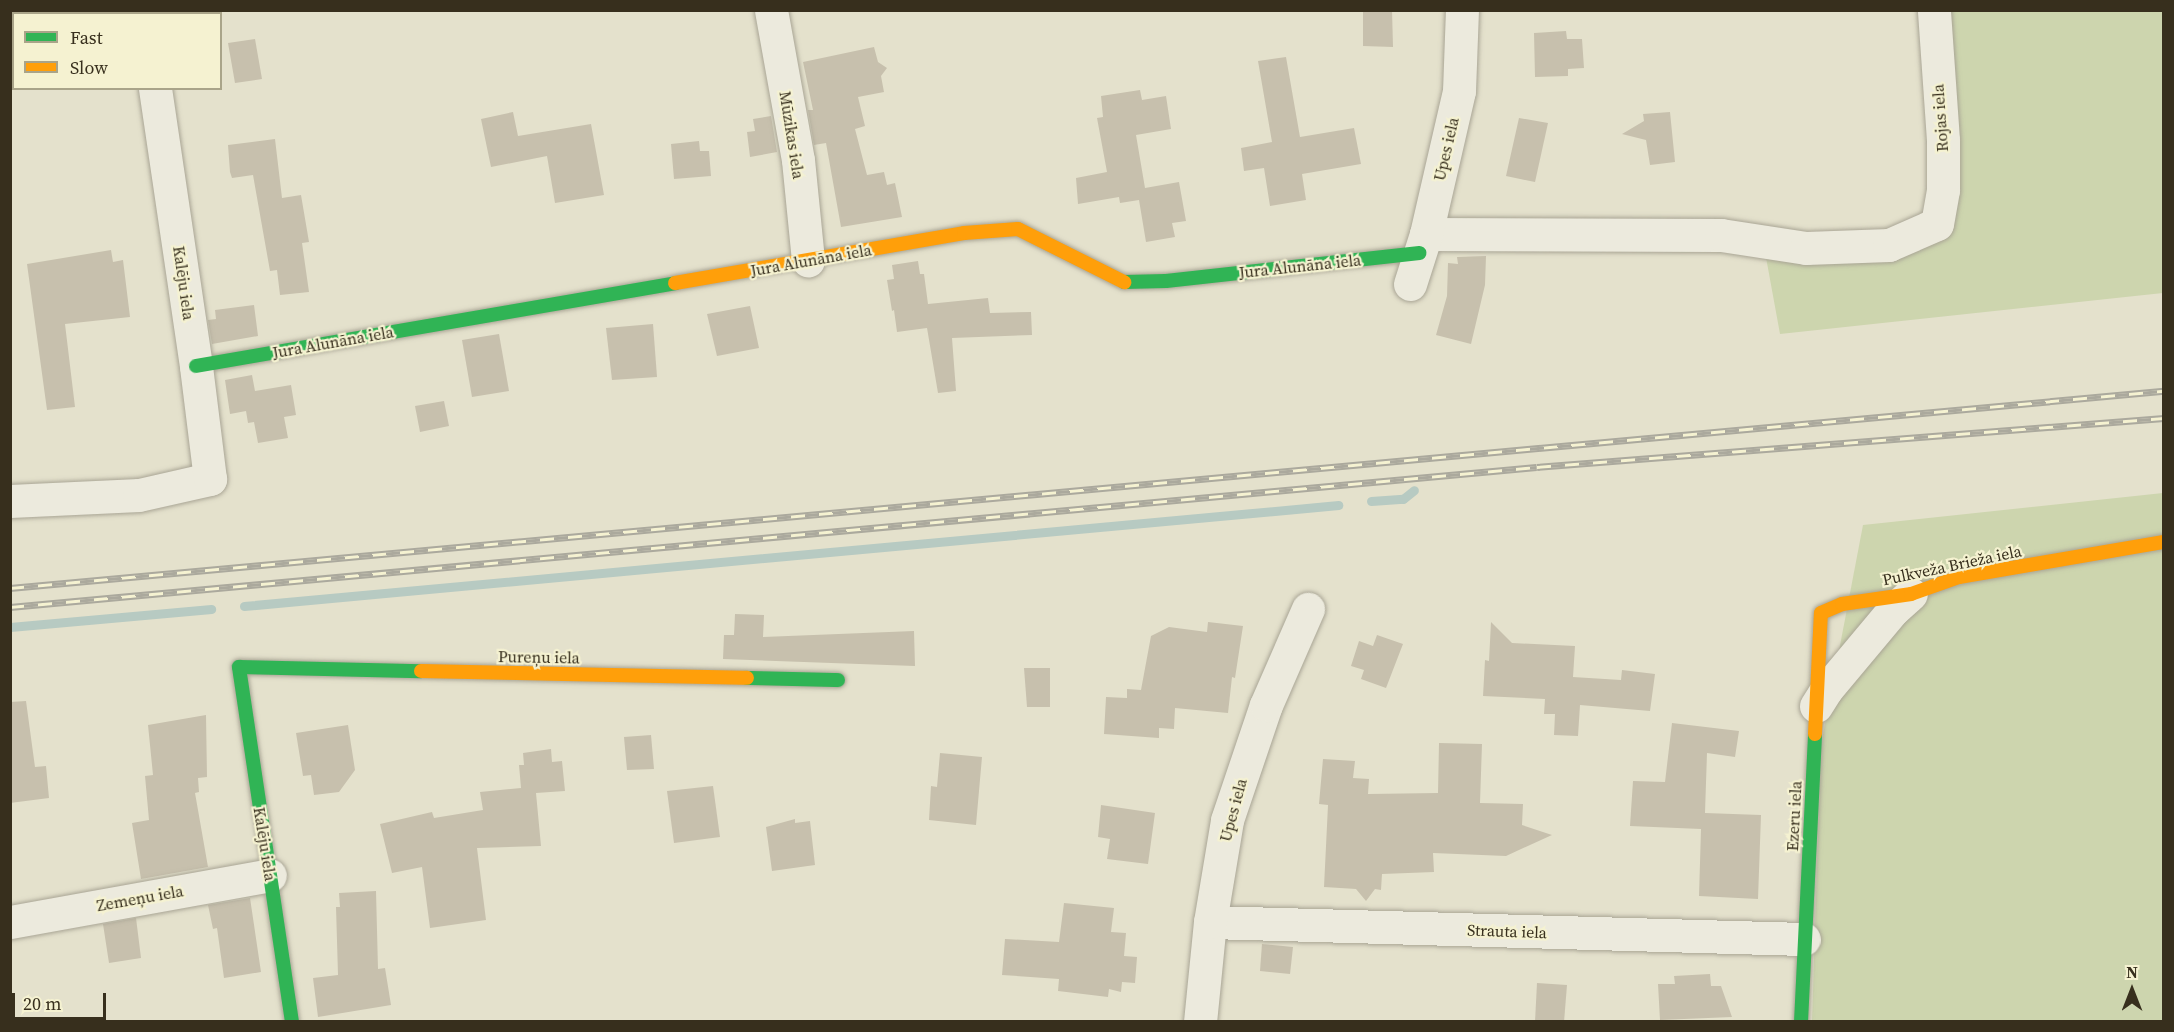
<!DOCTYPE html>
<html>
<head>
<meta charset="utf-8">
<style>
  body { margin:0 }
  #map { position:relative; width:2174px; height:1032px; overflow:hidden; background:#e4e1cc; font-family:"Source Serif 4",serif }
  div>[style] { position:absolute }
  .green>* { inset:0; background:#cdd5ae }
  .stream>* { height:9px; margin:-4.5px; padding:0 4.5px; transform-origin:4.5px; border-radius:4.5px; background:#b7cac2 }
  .building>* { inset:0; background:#c7c0ad }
  .roads { filter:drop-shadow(0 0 2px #a9a595) drop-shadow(0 0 2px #a9a595) }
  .street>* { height:33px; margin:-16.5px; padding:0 16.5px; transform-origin:16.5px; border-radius:16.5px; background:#eceadd }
  .fast>* { height:14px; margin:-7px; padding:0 7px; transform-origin:7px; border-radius:7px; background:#30b455 }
  .slow>* { height:14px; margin:-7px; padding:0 7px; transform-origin:7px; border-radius:7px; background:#ff9f0a }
  .rail>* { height:7px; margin-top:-3.5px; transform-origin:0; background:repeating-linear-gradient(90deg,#f5f2d1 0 14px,#aba99d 0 28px); box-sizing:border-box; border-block:2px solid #aba99d }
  span { translate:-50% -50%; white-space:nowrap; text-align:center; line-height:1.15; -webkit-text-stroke:4.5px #f5f2d1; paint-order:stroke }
  .street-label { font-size:16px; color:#372f1d }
  .frame { position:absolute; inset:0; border:12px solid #372f1d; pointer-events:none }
  .legend { position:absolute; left:12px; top:12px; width:210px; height:78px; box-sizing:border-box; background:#f5f2d1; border:2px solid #a9a489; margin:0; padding:8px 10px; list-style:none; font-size:18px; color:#372f1d }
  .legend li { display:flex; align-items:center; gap:12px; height:30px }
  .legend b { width:30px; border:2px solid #a9a489 }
  .north { position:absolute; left:2102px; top:960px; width:60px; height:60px; -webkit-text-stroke:4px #f5f2d1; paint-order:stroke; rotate:0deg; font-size:16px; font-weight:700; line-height:24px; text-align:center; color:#372f1d }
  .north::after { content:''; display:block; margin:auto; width:21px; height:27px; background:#372f1d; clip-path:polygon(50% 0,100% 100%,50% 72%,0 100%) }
  .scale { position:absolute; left:12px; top:993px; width:94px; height:27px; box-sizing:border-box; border:3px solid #372f1d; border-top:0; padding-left:8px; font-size:18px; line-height:21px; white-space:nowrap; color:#372f1d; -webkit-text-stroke:4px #f5f2d1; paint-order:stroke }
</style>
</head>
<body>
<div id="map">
  <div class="green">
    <div style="clip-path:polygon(1934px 11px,2163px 11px,2163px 293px,1780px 334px,1763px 241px,1937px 224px)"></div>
    <div style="clip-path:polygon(2163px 493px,2163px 1021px,1812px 1022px,1821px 745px,1863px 525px)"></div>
  </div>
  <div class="stream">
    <div style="left:1371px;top:501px;width:32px;rotate:-4deg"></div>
    <div style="left:1403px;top:499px;width:14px;rotate:-39deg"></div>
    <div style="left:244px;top:606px;width:1099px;rotate:-5.27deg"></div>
    <div style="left:10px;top:627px;width:202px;rotate:-5.1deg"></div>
  </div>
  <div class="building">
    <div style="clip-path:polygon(1363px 10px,1392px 10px,1393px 47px,1363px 46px)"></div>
    <div style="clip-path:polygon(1566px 31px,1567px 39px,1582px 39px,1584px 68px,1568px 69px,1568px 76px,1535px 77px,1534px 33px)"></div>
    <div style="clip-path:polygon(255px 39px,262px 79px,235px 83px,228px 43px)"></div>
    <div style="clip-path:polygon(874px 47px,878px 62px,887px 68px,881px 76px,884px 92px,858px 97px,865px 126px,855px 129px,867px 175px,884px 172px,887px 185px,895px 183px,902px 217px,841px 227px,826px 143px,814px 145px,808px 110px,813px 110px,803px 62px)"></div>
    <div style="clip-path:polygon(1286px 57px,1300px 137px,1354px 128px,1361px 164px,1302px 174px,1306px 200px,1270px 206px,1264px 168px,1244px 171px,1241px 148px,1272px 142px,1258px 61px)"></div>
    <div style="clip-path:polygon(1140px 90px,1142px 100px,1166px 96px,1171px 129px,1136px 135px,1145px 188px,1179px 182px,1186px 221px,1172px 223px,1175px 237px,1146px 242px,1139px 200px,1120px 203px,1119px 197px,1078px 204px,1076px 178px,1107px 172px,1097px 118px,1103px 117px,1101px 96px)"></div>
    <div style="clip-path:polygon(513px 112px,518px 136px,591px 124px,604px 195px,555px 203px,547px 156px,491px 167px,481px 119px)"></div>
    <div style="clip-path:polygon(1670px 112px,1675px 162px,1650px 165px,1646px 140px,1622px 134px,1644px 121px,1643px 114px)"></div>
    <div style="clip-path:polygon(771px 116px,777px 152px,750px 157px,747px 132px,755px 131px,753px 119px)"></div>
    <div style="clip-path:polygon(1519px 118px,1548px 123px,1535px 182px,1506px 176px)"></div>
    <div style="clip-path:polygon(275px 139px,282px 198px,301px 195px,309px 242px,302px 243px,309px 292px,280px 295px,277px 270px,270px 271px,253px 175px,232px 178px,230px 172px,228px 145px)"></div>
    <div style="clip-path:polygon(699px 141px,700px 151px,709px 151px,711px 176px,674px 179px,671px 144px)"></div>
    <div style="clip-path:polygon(111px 250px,113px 262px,123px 260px,130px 317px,65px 324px,75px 407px,47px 410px,27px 264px)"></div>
    <div style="clip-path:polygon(1486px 256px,1485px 285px,1471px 344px,1436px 335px,1447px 296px,1448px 263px,1458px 264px,1457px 257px)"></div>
    <div style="clip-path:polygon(918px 261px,920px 274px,924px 274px,928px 304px,988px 298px,990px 313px,1031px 312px,1032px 335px,952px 338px,956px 391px,938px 393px,927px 328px,897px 332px,894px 310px,892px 311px,887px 280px,894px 279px,892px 265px)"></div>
    <div style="clip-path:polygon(254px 305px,258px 336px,212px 344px,208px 320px,216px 319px,215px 310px)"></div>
    <div style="clip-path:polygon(750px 306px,759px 348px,717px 356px,707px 314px)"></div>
    <div style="clip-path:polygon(653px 324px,657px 377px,612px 380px,606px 328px)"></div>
    <div style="clip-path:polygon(499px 334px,509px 391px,472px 397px,462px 340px)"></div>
    <div style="clip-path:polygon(252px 375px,255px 391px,291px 385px,296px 415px,284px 417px,288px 438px,258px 443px,254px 422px,248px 423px,246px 411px,230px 414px,225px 380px)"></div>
    <div style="clip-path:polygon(444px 401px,449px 426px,420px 432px,415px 406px)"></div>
    <div style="clip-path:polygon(735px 614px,764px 615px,763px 637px,914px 631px,915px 666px,723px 659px,724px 635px,734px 635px)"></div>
    <div style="clip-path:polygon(1208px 622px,1243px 626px,1235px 678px,1232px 677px,1228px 713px,1175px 708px,1174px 729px,1159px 728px,1159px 738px,1104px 734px,1106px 697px,1127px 698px,1127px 689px,1141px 690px,1151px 636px,1169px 627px,1207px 632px)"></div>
    <div style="clip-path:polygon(1491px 622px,1512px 643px,1575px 646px,1573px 677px,1621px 680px,1622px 670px,1655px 674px,1650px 711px,1580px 705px,1578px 736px,1554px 735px,1555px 714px,1544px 714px,1545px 699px,1483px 696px,1485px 660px,1489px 661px)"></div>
    <div style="clip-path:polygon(1377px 635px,1403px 644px,1386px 688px,1361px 679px,1364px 670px,1351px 666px,1359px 641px,1373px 646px)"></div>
    <div style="clip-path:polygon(1024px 668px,1050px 668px,1050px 707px,1027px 707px)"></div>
    <div style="clip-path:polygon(26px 701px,35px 767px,46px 766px,49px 798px,10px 803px,10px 702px)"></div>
    <div style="clip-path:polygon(206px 715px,207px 777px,198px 778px,199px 792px,195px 793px,208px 867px,141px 879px,132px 823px,149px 820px,145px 776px,153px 775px,148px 725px)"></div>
    <div style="clip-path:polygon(1672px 723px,1739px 731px,1735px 757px,1707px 753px,1705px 813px,1761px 815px,1758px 899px,1699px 896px,1701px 829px,1630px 826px,1633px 781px,1665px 782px)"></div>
    <div style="clip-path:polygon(348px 725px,355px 770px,339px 792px,314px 795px,311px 775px,303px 776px,296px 733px)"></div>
    <div style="clip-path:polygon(651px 735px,654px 769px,627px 770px,624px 737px)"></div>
    <div style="clip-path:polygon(1439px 743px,1482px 744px,1480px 803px,1523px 804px,1522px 825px,1552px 835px,1506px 856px,1433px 853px,1434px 872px,1382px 874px,1381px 890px,1375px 889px,1366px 901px,1356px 889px,1324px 887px,1328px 805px,1319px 804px,1323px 759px,1355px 761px,1353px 778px,1369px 779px,1368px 794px,1438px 793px)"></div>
    <div style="clip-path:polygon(551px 749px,552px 762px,562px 761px,565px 791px,536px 793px,541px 846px,477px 848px,486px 920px,430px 928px,422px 867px,392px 873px,380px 824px,432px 812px,434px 818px,483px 810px,480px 792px,521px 788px,519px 765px,524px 765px,523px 753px)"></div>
    <div style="clip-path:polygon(940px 753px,982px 757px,976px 825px,929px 820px,931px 786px,937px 787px)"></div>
    <div style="clip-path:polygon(713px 786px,720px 837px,674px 843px,667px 791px)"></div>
    <div style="clip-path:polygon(1101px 805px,1155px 813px,1148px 864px,1107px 859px,1110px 839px,1098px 837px)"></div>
    <div style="clip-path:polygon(795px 819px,795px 823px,810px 821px,815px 865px,772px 871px,766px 827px)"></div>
    <div style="clip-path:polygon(376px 891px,378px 969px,385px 968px,391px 1005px,318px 1017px,313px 978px,338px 975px,336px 907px,340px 907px,339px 893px)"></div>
    <div style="clip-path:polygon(250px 898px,261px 972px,224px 978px,217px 928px,213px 929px,208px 905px)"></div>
    <div style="clip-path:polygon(1064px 903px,1114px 908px,1111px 932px,1126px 933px,1124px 956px,1137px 957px,1135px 983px,1122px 982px,1121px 992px,1109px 989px,1108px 997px,1058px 991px,1059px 979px,1002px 975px,1005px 939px,1059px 942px)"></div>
    <div style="clip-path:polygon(136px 918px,141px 958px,109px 963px,103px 924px)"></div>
    <div style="clip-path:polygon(1262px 944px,1293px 947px,1290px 974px,1260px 971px)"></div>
    <div style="clip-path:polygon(1710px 974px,1711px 986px,1721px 986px,1732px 1017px,1660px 1020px,1658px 984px,1675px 984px,1674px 976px)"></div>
    <div style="clip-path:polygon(1537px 983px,1567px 985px,1564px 1022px,1535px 1022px)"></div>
  </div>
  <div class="roads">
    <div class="street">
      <div style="left:144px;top:10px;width:4px;rotate:90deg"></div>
      <div style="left:771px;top:10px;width:152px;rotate:79.8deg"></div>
      <div style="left:798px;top:160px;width:101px;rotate:84.3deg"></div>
      <div style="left:1426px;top:234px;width:295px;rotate:0.2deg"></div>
      <div style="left:1721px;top:235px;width:86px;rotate:8.7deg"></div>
      <div style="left:1806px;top:248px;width:83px;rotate:-2.1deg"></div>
      <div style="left:1889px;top:245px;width:52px;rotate:-23.6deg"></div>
      <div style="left:1937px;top:224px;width:35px;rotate:-80deg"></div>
      <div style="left:1943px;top:190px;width:50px;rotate:-90deg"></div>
      <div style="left:1943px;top:140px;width:130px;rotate:-94deg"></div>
      <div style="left:1410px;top:284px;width:52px;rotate:-72.3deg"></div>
      <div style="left:1426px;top:234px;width:147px;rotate:-77deg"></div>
      <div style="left:1459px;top:91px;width:81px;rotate:-87.9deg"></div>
      <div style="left:10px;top:501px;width:129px;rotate:-2.7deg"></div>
      <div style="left:139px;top:495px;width:73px;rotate:-12.7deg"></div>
      <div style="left:210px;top:479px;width:114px;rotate:-97.1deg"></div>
      <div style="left:196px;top:366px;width:281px;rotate:-98.4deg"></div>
      <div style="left:1816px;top:706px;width:19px;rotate:-58deg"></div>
      <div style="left:1826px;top:690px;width:104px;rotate:-50.1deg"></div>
      <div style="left:1893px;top:610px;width:24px;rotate:-42deg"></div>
      <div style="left:10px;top:922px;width:264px;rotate:-10.2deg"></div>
      <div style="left:1210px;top:922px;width:594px;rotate:1.64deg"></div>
      <div style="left:1200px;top:1022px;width:100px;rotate:-84.3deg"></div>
      <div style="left:1210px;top:922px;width:103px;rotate:-80.5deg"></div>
      <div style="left:1227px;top:820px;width:121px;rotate:-71.3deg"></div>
      <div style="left:1266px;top:705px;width:105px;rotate:-66.4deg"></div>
    </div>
    <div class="fast">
      <div style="left:1124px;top:282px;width:42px;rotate:-1.4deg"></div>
      <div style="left:1166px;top:281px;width:255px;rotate:-6.3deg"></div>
      <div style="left:196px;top:366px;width:486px;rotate:-9.8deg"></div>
      <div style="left:747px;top:678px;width:91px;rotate:1.3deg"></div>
      <div style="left:292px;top:1022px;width:359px;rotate:-98.5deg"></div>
      <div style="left:239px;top:667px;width:182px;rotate:1.3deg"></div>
      <div style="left:1801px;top:1022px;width:288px;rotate:-87.2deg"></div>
    </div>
    <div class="slow">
      <div style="left:675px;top:283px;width:293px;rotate:-9.8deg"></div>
      <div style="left:964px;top:233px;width:54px;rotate:-4.2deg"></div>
      <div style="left:1018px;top:229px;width:119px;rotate:26.6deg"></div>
      <div style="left:421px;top:671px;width:326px;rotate:1.2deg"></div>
      <div style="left:1815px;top:734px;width:121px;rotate:-87.2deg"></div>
      <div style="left:1821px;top:613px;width:23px;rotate:-23deg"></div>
      <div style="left:1842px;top:604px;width:70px;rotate:-8.2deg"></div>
      <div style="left:1911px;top:594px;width:51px;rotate:-19.5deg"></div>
      <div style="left:1959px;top:577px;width:208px;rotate:-9.7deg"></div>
    </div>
  </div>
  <div class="rail">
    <div style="left:10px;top:588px;width:2163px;rotate:-5.23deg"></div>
    <div style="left:10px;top:607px;width:1533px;rotate:-5.24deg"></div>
    <div style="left:1537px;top:467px;width:629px;rotate:-4.47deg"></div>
  </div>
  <div class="street-label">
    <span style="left:1940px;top:118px;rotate:-94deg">Rojas iela</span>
    <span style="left:792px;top:135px;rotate:81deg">Mūzikas iela</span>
    <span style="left:1446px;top:149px;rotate:-77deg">Upes iela</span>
    <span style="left:811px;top:260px;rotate:-10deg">Jura Alunāna iela</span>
    <span style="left:1300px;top:266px;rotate:-6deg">Jura Alunāna iela</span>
    <span style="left:184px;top:283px;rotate:82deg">Kalēju iela</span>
    <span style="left:333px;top:342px;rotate:-10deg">Jura Alunāna iela</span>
    <span style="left:1952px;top:565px;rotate:-12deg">Pulkveža Brieža iela</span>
    <span style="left:539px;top:657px;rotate:1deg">Pureņu iela</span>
    <span style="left:1233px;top:810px;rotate:-75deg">Upes iela</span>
    <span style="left:1794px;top:816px;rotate:-87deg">Ezeru iela</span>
    <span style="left:265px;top:844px;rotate:81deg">Kalēju iela</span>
    <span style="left:140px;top:898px;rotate:-10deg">Zemeņu iela</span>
    <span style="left:1507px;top:931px;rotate:2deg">Strauta iela</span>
  </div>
  <div class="frame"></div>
  <ul class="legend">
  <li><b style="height:8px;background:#30b455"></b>Fast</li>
  <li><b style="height:8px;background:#ff9f0a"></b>Slow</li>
  </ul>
  <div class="north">N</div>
  <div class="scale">20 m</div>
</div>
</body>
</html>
